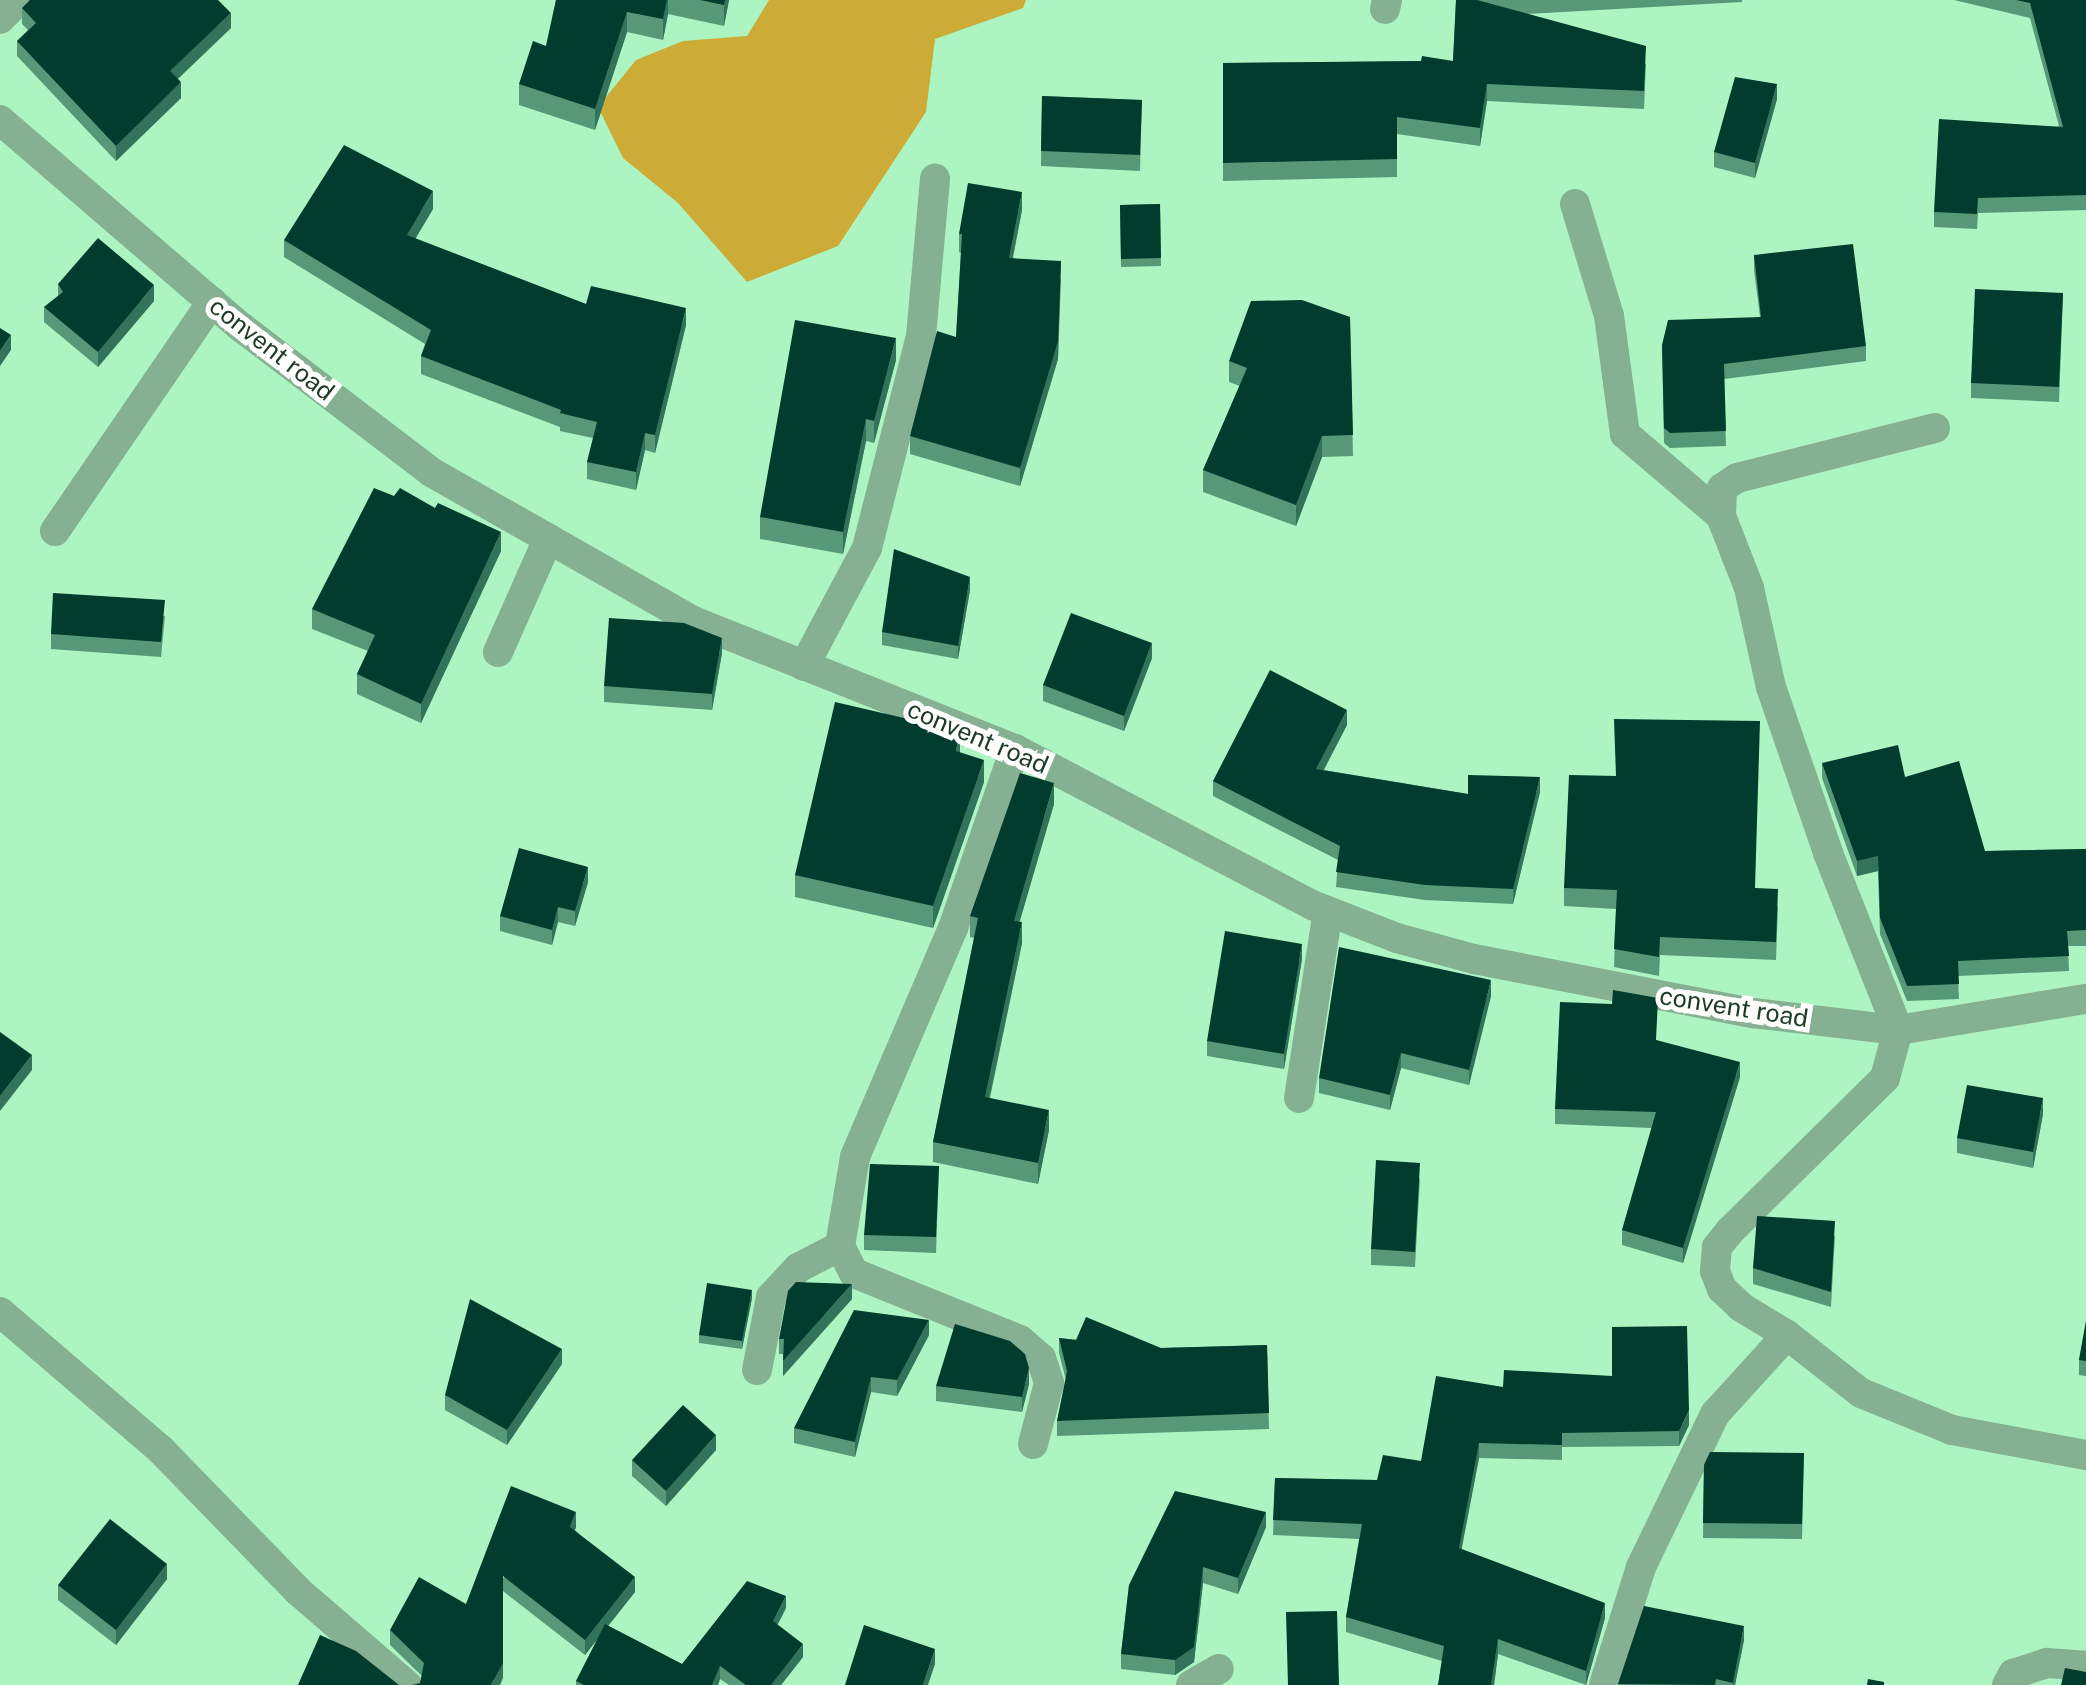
<!DOCTYPE html>
<html>
<head>
<meta charset="utf-8">
<style>
  body { margin:0 }
  #map { position:relative; width:2086px; height:1685px; overflow:hidden; background:#acf4c1; font-family:"Public Sans",sans-serif }
  div>[style] { position:absolute }
  .green>* { inset:0; background:#ccac37 }
  .street>* { height:30px; margin:-15px; padding:0 15px; transform-origin:15px; border-radius:15px; background:#85b091 }
  .wall>* { inset:0; background:#569878 }
  .shaded-wall>* { inset:0; background:#34735b }
  .building>* { inset:0; background:#013c2f }
  span { translate:-50% -50%; white-space:nowrap; text-align:center; line-height:1.15; -webkit-text-stroke:10px #fff; paint-order:stroke }
  .street-label { font-size:25px; color:#1e3b27 }
</style>
</head>
<body>
<div id="map">
  <div class="green">
    <div style="clip-path:polygon(769px 0,1026px 0,1023px 8px,935px 39px,926px 112px,838px 246px,747px 282px,678px 203px,623px 158px,598px 107px,636px 60px,683px 41px,747px 36px)"></div>
  </div>
  <div class="street">
    <div style="left:1385px;top:9px;width:9px;rotate:-77deg"></div>
    <div style="left:0;top:19px;width:27px;rotate:-45deg"></div>
    <div style="left:0;top:120px;width:318px;rotate:40.7deg"></div>
    <div style="left:241px;top:327px;width:239px;rotate:37.3deg"></div>
    <div style="left:431px;top:472px;width:301px;rotate:29.6deg"></div>
    <div style="left:693px;top:621px;width:347px;rotate:21.7deg"></div>
    <div style="left:1015px;top:749px;width:335px;rotate:27.7deg"></div>
    <div style="left:1312px;top:905px;width:91px;rotate:21.2deg"></div>
    <div style="left:1397px;top:938px;width:80px;rotate:15.3deg"></div>
    <div style="left:1474px;top:959px;width:284px;rotate:11deg"></div>
    <div style="left:1753px;top:1013px;width:146px;rotate:6.7deg"></div>
    <div style="left:1898px;top:1030px;width:191px;rotate:-9.4deg"></div>
    <div style="left:1575px;top:204px;width:117px;rotate:73.1deg"></div>
    <div style="left:1609px;top:316px;width:119px;rotate:82.3deg"></div>
    <div style="left:1625px;top:434px;width:126px;rotate:40.5deg"></div>
    <div style="left:1935px;top:428px;width:204px;rotate:165.8deg"></div>
    <div style="left:1737px;top:478px;width:18px;rotate:146deg"></div>
    <div style="left:1722px;top:488px;width:28px;rotate:92deg"></div>
    <div style="left:1721px;top:516px;width:77px;rotate:68.7deg"></div>
    <div style="left:1749px;top:588px;width:101px;rotate:77.5deg"></div>
    <div style="left:1771px;top:687px;width:176px;rotate:71deg"></div>
    <div style="left:1828px;top:853px;width:190px;rotate:68.4deg"></div>
    <div style="left:1898px;top:1030px;width:50px;rotate:105.2deg"></div>
    <div style="left:1885px;top:1078px;width:218px;rotate:135.4deg"></div>
    <div style="left:1730px;top:1231px;width:21px;rotate:129deg"></div>
    <div style="left:1717px;top:1247px;width:24px;rotate:95deg"></div>
    <div style="left:1715px;top:1271px;width:19px;rotate:69deg"></div>
    <div style="left:1722px;top:1289px;width:26px;rotate:43deg"></div>
    <div style="left:1741px;top:1307px;width:54px;rotate:31.3deg"></div>
    <div style="left:1787px;top:1335px;width:94px;rotate:38.1deg"></div>
    <div style="left:1861px;top:1393px;width:98px;rotate:22.1deg"></div>
    <div style="left:1952px;top:1430px;width:136px;rotate:10.6deg"></div>
    <div style="left:55px;top:531px;width:278px;rotate:-55.6deg"></div>
    <div style="left:498px;top:652px;width:124px;rotate:-66.1deg"></div>
    <div style="left:804px;top:666px;width:134px;rotate:-61.9deg"></div>
    <div style="left:867px;top:548px;width:219px;rotate:-75.7deg"></div>
    <div style="left:921px;top:336px;width:158px;rotate:-84.9deg"></div>
    <div style="left:1015px;top:749px;width:189px;rotate:109.1deg"></div>
    <div style="left:953px;top:928px;width:249px;rotate:113.2deg"></div>
    <div style="left:855px;top:1157px;width:90px;rotate:99.6deg"></div>
    <div style="left:840px;top:1246px;width:30px;rotate:63deg"></div>
    <div style="left:854px;top:1273px;width:179px;rotate:22deg"></div>
    <div style="left:1020px;top:1340px;width:28px;rotate:41deg"></div>
    <div style="left:1041px;top:1358px;width:26px;rotate:72deg"></div>
    <div style="left:1049px;top:1383px;width:63px;rotate:104.7deg"></div>
    <div style="left:1299px;top:1098px;width:189px;rotate:-81.2deg"></div>
    <div style="left:0;top:1312px;width:212px;rotate:40.6deg"></div>
    <div style="left:161px;top:1450px;width:197px;rotate:45.8deg"></div>
    <div style="left:298px;top:1591px;width:144px;rotate:40.8deg"></div>
    <div style="left:757px;top:1370px;width:74px;rotate:-79.1deg"></div>
    <div style="left:771px;top:1297px;width:40px;rotate:-47deg"></div>
    <div style="left:798px;top:1268px;width:47px;rotate:-27.6deg"></div>
    <div style="left:1191px;top:1685px;width:32px;rotate:-30deg"></div>
    <div style="left:1604px;top:1685px;width:124px;rotate:-72.6deg"></div>
    <div style="left:1641px;top:1567px;width:170px;rotate:-64.2deg"></div>
    <div style="left:1715px;top:1414px;width:107px;rotate:-47.7deg"></div>
    <div style="left:2007px;top:1685px;width:13px;rotate:-61deg"></div>
    <div style="left:2013px;top:1674px;width:36px;rotate:-18deg"></div>
    <div style="left:2047px;top:1663px;width:39px;rotate:4deg"></div>
  </div>
  <div class="wall">
    <div style="clip-path:polygon(556px 0,729px 0,724px 26px,668px 14px,663px 40px,627px 32px,595px 130px,519px 105px,519px 84px,546px 46px)"></div>
    <div style="clip-path:polygon(1456px 0,1742px 0,1742px 2px,1527px 14px,1646px 64px,1644px 109px,1487px 101px,1480px 146px,1397px 134px,1397px 177px,1223px 181px,1223px 63px,1453px 61px)"></div>
    <div style="clip-path:polygon(1954px 0,2086px 0,2086px 210px,1978px 213px,1977px 229px,1934px 227px,1934px 212px,2059px 126px,2030px 18px)"></div>
    <div style="clip-path:polygon(22px 8px,231px 28px,178px 79px,181px 98px,116px 161px,17px 56px,17px 41px,28px 30px,22px 24px)"></div>
    <div style="clip-path:polygon(1042px 96px,1142px 100px,1140px 171px,1041px 166px)"></div>
    <div style="clip-path:polygon(1777px 99px,1755px 178px,1714px 167px,1714px 152px)"></div>
    <div style="clip-path:polygon(1160px 204px,1161px 266px,1121px 267px,1120px 205px)"></div>
    <div style="clip-path:polygon(433px 209px,415px 239px,586px 304px,686px 325px,655px 453px,645px 450px,636px 490px,587px 479px,587px 462px,593px 438px,560px 431px,560px 427px,421px 374px,421px 356px,425px 344px,284px 257px,284px 240px)"></div>
    <div style="clip-path:polygon(1022px 210px,1013px 258px,1061px 279px,1058px 359px,1020px 486px,910px 454px,910px 436px,956px 337px,961px 253px,959px 252px,959px 234px)"></div>
    <div style="clip-path:polygon(1754px 255px,1866px 346px,1866px 361px,1724px 379px,1726px 446px,1670px 448px,1664px 443px,1662px 345px,1760px 317px,1754px 270px)"></div>
    <div style="clip-path:polygon(58px 284px,154px 301px,98px 367px,44px 322px,44px 307px,58px 296px)"></div>
    <div style="clip-path:polygon(2063px 293px,2059px 402px,1971px 398px,1971px 383px)"></div>
    <div style="clip-path:polygon(1350px 317px,1353px 456px,1322px 457px,1296px 526px,1203px 492px,1203px 470px,1240px 386px,1229px 382px,1229px 361px)"></div>
    <div style="clip-path:polygon(896px 360px,874px 443px,866px 441px,843px 554px,760px 539px,760px 517px)"></div>
    <div style="clip-path:polygon(501px 551px,421px 723px,357px 694px,357px 674px,368px 651px,312px 629px,312px 609px)"></div>
    <div style="clip-path:polygon(970px 590px,958px 659px,882px 645px,882px 632px)"></div>
    <div style="clip-path:polygon(165px 616px,161px 657px,51px 649px,51px 634px)"></div>
    <div style="clip-path:polygon(722px 653px,712px 710px,604px 702px,604px 686px)"></div>
    <div style="clip-path:polygon(1152px 658px,1124px 731px,1043px 701px,1043px 685px)"></div>
    <div style="clip-path:polygon(1347px 725px,1324px 770px,1468px 794px,1540px 792px,1513px 904px,1425px 900px,1336px 887px,1338px 860px,1213px 796px,1213px 781px)"></div>
    <div style="clip-path:polygon(960px 753px,984px 782px,933px 928px,795px 897px,795px 875px)"></div>
    <div style="clip-path:polygon(1822px 763px,1905px 777px,1985px 851px,2086px 849px,2086px 946px,2068px 946px,2069px 971px,1958px 976px,1959px 999px,1907px 1001px,1880px 934px,1878px 871px,1857px 876px,1822px 778px)"></div>
    <div style="clip-path:polygon(1054px 804px,1019px 922px,1022px 943px,990px 1098px,1049px 1130px,1038px 1184px,933px 1162px,933px 1142px,974px 938px,970px 937px,970px 916px)"></div>
    <div style="clip-path:polygon(588px 882px,575px 926px,558px 922px,552px 945px,500px 931px,500px 916px)"></div>
    <div style="clip-path:polygon(1564px 888px,1756px 888px,1778px 907px,1776px 960px,1660px 955px,1659px 976px,1614px 967px,1616px 909px,1564px 906px)"></div>
    <div style="clip-path:polygon(1302px 959px,1284px 1069px,1207px 1056px,1207px 1041px)"></div>
    <div style="clip-path:polygon(1491px 996px,1469px 1085px,1401px 1068px,1390px 1110px,1319px 1093px,1319px 1078px)"></div>
    <div style="clip-path:polygon(1657px 1040px,1740px 1077px,1683px 1263px,1622px 1245px,1622px 1230px,1652px 1128px,1555px 1124px,1555px 1109px)"></div>
    <div style="clip-path:polygon(2043px 1114px,2033px 1168px,1957px 1153px,1957px 1138px)"></div>
    <div style="clip-path:polygon(939px 1166px,936px 1253px,864px 1250px,864px 1235px)"></div>
    <div style="clip-path:polygon(1420px 1178px,1415px 1267px,1371px 1265px,1371px 1249px)"></div>
    <div style="clip-path:polygon(1835px 1236px,1831px 1307px,1753px 1284px,1753px 1268px)"></div>
    <div style="clip-path:polygon(752px 1298px,742px 1349px,699px 1343px,699px 1335px)"></div>
    <div style="clip-path:polygon(852px 1299px,783px 1376px,783px 1354px,779px 1354px,779px 1339px)"></div>
    <div style="clip-path:polygon(2086px 1321px,2086px 1376px,2079px 1375px,2079px 1360px)"></div>
    <div style="clip-path:polygon(929px 1335px,897px 1396px,871px 1392px,855px 1457px,794px 1443px,794px 1428px)"></div>
    <div style="clip-path:polygon(1059px 1338px,1161px 1348px,1267px 1345px,1269px 1429px,1057px 1436px,1057px 1421px,1066px 1380px,1059px 1353px)"></div>
    <div style="clip-path:polygon(562px 1364px,507px 1445px,445px 1410px,445px 1395px)"></div>
    <div style="clip-path:polygon(1029px 1384px,1022px 1412px,936px 1401px,936px 1386px)"></div>
    <div style="clip-path:polygon(1503px 1387px,1689px 1425px,1679px 1446px,1562px 1447px,1562px 1460px,1479px 1458px,1461px 1549px,1605px 1618px,1586px 1685px,1498px 1654px,1494px 1685px,1438px 1685px,1442px 1661px,1346px 1632px,1346px 1617px,1359px 1539px,1273px 1535px,1275px 1478px,1377px 1480px,1421px 1461px)"></div>
    <div style="clip-path:polygon(716px 1450px,666px 1506px,632px 1476px,632px 1460px)"></div>
    <div style="clip-path:polygon(1804px 1453px,1802px 1539px,1703px 1538px,1704px 1465px)"></div>
    <div style="clip-path:polygon(576px 1527px,575px 1530px,635px 1592px,608px 1626px,682px 1664px,786px 1608px,777px 1625px,803px 1657px,781px 1685px,729px 1685px,720px 1679px,718px 1685px,576px 1685px,576px 1681px,598px 1638px,585px 1655px,503px 1591px,503px 1678px,420px 1683px,422px 1676px,390px 1645px,390px 1630px,466px 1604px)"></div>
    <div style="clip-path:polygon(1266px 1527px,1238px 1594px,1203px 1583px,1194px 1662px,1175px 1675px,1121px 1669px,1121px 1654px,1129px 1585px)"></div>
    <div style="clip-path:polygon(167px 1579px,116px 1645px,58px 1600px,58px 1585px)"></div>
    <div style="clip-path:polygon(1644px 1606px,1744px 1640px,1735px 1685px,1618px 1685px)"></div>
  </div>
  <div class="shaded-wall">
    <div style="clip-path:polygon(667px 0,668px 0,668px 14px,663px 40px,663px 19px)"></div>
    <div style="clip-path:polygon(725px 0,729px 0,724px 26px,724px 5px)"></div>
    <div style="clip-path:polygon(627px 12px,627px 32px,595px 130px,595px 109px)"></div>
    <div style="clip-path:polygon(231px 13px,231px 28px,170px 86px,170px 71px)"></div>
    <div style="clip-path:polygon(181px 82px,181px 98px,116px 161px,116px 146px)"></div>
    <div style="clip-path:polygon(1487px 84px,1487px 101px,1480px 146px,1480px 128px)"></div>
    <div style="clip-path:polygon(1777px 84px,1777px 99px,1755px 178px,1755px 163px)"></div>
    <div style="clip-path:polygon(433px 191px,433px 209px,407px 253px,407px 235px)"></div>
    <div style="clip-path:polygon(1022px 192px,1022px 210px,1009px 276px,1009px 258px)"></div>
    <div style="clip-path:polygon(1061px 261px,1058px 359px,1020px 486px,1020px 468px)"></div>
    <div style="clip-path:polygon(154px 285px,154px 301px,98px 367px,98px 352px)"></div>
    <div style="clip-path:polygon(686px 308px,686px 325px,655px 453px,655px 435px)"></div>
    <div style="clip-path:polygon(11px 335px,11px 350px,0 366px,0 351px)"></div>
    <div style="clip-path:polygon(896px 338px,896px 360px,874px 443px,874px 421px)"></div>
    <div style="clip-path:polygon(866px 419px,866px 441px,843px 554px,843px 532px)"></div>
    <div style="clip-path:polygon(645px 433px,645px 450px,636px 490px,636px 472px)"></div>
    <div style="clip-path:polygon(1322px 436px,1322px 457px,1296px 526px,1296px 505px)"></div>
    <div style="clip-path:polygon(501px 532px,501px 551px,421px 723px,421px 704px)"></div>
    <div style="clip-path:polygon(970px 577px,970px 590px,958px 659px,958px 646px)"></div>
    <div style="clip-path:polygon(722px 638px,722px 653px,712px 710px,712px 694px)"></div>
    <div style="clip-path:polygon(1152px 643px,1152px 658px,1124px 731px,1124px 716px)"></div>
    <div style="clip-path:polygon(1347px 710px,1347px 725px,1316px 784px,1316px 769px)"></div>
    <div style="clip-path:polygon(960px 731px,960px 753px,956px 751px)"></div>
    <div style="clip-path:polygon(984px 760px,984px 782px,933px 928px,933px 906px)"></div>
    <div style="clip-path:polygon(1540px 777px,1540px 792px,1513px 904px,1513px 889px)"></div>
    <div style="clip-path:polygon(1054px 783px,1054px 804px,1014px 941px,1014px 921px)"></div>
    <div style="clip-path:polygon(1878px 856px,1878px 871px,1857px 876px,1857px 861px)"></div>
    <div style="clip-path:polygon(588px 867px,588px 882px,575px 926px,575px 911px)"></div>
    <div style="clip-path:polygon(558px 907px,558px 922px,552px 945px,552px 930px)"></div>
    <div style="clip-path:polygon(1022px 922px,1022px 943px,985px 1118px,985px 1097px)"></div>
    <div style="clip-path:polygon(1302px 944px,1302px 959px,1284px 1069px,1284px 1054px)"></div>
    <div style="clip-path:polygon(1491px 980px,1491px 996px,1469px 1085px,1469px 1070px)"></div>
    <div style="clip-path:polygon(1401px 1053px,1401px 1068px,1390px 1110px,1390px 1095px)"></div>
    <div style="clip-path:polygon(32px 1055px,32px 1070px,0 1111px,0 1096px)"></div>
    <div style="clip-path:polygon(1740px 1062px,1740px 1077px,1683px 1263px,1683px 1248px)"></div>
    <div style="clip-path:polygon(2043px 1098px,2043px 1114px,2033px 1168px,2033px 1152px)"></div>
    <div style="clip-path:polygon(1049px 1110px,1049px 1130px,1038px 1184px,1038px 1163px)"></div>
    <div style="clip-path:polygon(852px 1284px,852px 1299px,783px 1376px,783px 1361px)"></div>
    <div style="clip-path:polygon(752px 1290px,752px 1298px,742px 1349px,742px 1341px)"></div>
    <div style="clip-path:polygon(929px 1320px,929px 1335px,897px 1396px,897px 1380px)"></div>
    <div style="clip-path:polygon(562px 1349px,562px 1364px,507px 1445px,507px 1430px)"></div>
    <div style="clip-path:polygon(1029px 1368px,1029px 1384px,1022px 1412px,1022px 1397px)"></div>
    <div style="clip-path:polygon(871px 1377px,871px 1392px,855px 1457px,855px 1442px)"></div>
    <div style="clip-path:polygon(1689px 1410px,1689px 1425px,1679px 1446px,1679px 1431px)"></div>
    <div style="clip-path:polygon(716px 1435px,716px 1450px,666px 1506px,666px 1491px)"></div>
    <div style="clip-path:polygon(1479px 1443px,1479px 1458px,1459px 1563px,1459px 1548px)"></div>
    <div style="clip-path:polygon(576px 1512px,576px 1527px,570px 1542px,570px 1527px)"></div>
    <div style="clip-path:polygon(1266px 1512px,1266px 1527px,1238px 1594px,1238px 1578px)"></div>
    <div style="clip-path:polygon(167px 1564px,167px 1579px,116px 1645px,116px 1630px)"></div>
    <div style="clip-path:polygon(1203px 1567px,1203px 1583px,1194px 1662px,1175px 1675px,1175px 1660px)"></div>
    <div style="clip-path:polygon(635px 1577px,635px 1592px,585px 1655px,585px 1640px)"></div>
    <div style="clip-path:polygon(786px 1596px,786px 1608px,773px 1634px,773px 1621px)"></div>
    <div style="clip-path:polygon(1605px 1603px,1605px 1618px,1586px 1685px,1586px 1671px)"></div>
    <div style="clip-path:polygon(1744px 1626px,1744px 1640px,1735px 1685px,1733px 1685px)"></div>
    <div style="clip-path:polygon(1498px 1639px,1498px 1654px,1494px 1685px,1491px 1685px)"></div>
    <div style="clip-path:polygon(803px 1644px,803px 1657px,781px 1685px,771px 1685px)"></div>
    <div style="clip-path:polygon(935px 1649px,935px 1664px,928px 1685px,923px 1685px)"></div>
    <div style="clip-path:polygon(503px 1663px,503px 1678px,500px 1685px,491px 1685px)"></div>
    <div style="clip-path:polygon(720px 1666px,720px 1679px,718px 1685px,712px 1685px)"></div>
  </div>
  <div class="building">
    <div style="clip-path:polygon(30px 0,218px 0,231px 13px,170px 71px,181px 82px,116px 146px,17px 41px,36px 23px,22px 8px)"></div>
    <div style="clip-path:polygon(556px 0,667px 0,663px 19px,627px 12px,595px 109px,519px 84px,533px 41px,546px 46px)"></div>
    <div style="clip-path:polygon(700px 0,725px 0,724px 5px)"></div>
    <div style="clip-path:polygon(1456px 0,1477px 0,1646px 46px,1644px 91px,1487px 84px,1480px 128px,1397px 117px,1397px 159px,1223px 163px,1223px 63px,1421px 61px,1422px 56px,1453px 61px)"></div>
    <div style="clip-path:polygon(2016px 0,2086px 0,2086px 195px,1978px 198px,1977px 214px,1934px 212px,1939px 119px,2063px 127px,2030px 3px)"></div>
    <div style="clip-path:polygon(1735px 77px,1777px 84px,1755px 163px,1714px 152px)"></div>
    <div style="clip-path:polygon(1042px 96px,1142px 100px,1140px 155px,1041px 151px)"></div>
    <div style="clip-path:polygon(344px 145px,433px 191px,407px 235px,586px 304px,591px 286px,686px 308px,655px 435px,645px 433px,636px 472px,587px 462px,597px 422px,560px 413px,561px 410px,421px 356px,431px 330px,284px 240px)"></div>
    <div style="clip-path:polygon(968px 183px,1022px 192px,1009px 258px,1061px 261px,1058px 341px,1020px 468px,910px 436px,937px 331px,956px 337px,962px 234px,959px 234px)"></div>
    <div style="clip-path:polygon(1160px 204px,1161px 258px,1121px 259px,1120px 205px)"></div>
    <div style="clip-path:polygon(98px 238px,154px 285px,98px 352px,44px 307px,63px 292px,58px 284px)"></div>
    <div style="clip-path:polygon(1853px 244px,1866px 346px,1724px 364px,1726px 431px,1670px 433px,1664px 428px,1662px 345px,1668px 320px,1761px 317px,1754px 255px)"></div>
    <div style="clip-path:polygon(1975px 289px,2063px 293px,2059px 387px,1971px 383px)"></div>
    <div style="clip-path:polygon(1302px 300px,1350px 317px,1353px 435px,1322px 436px,1296px 505px,1203px 470px,1247px 368px,1229px 361px,1251px 301px)"></div>
    <div style="clip-path:polygon(795px 320px,896px 338px,874px 421px,866px 419px,843px 532px,760px 517px)"></div>
    <div style="clip-path:polygon(0 328px,11px 335px,0 351px)"></div>
    <div style="clip-path:polygon(374px 488px,394px 496px,400px 488px,435px 508px,438px 503px,501px 532px,421px 704px,357px 674px,375px 635px,312px 609px)"></div>
    <div style="clip-path:polygon(894px 549px,970px 577px,958px 646px,882px 632px)"></div>
    <div style="clip-path:polygon(53px 593px,165px 600px,161px 642px,51px 634px)"></div>
    <div style="clip-path:polygon(1071px 613px,1152px 643px,1124px 716px,1043px 685px)"></div>
    <div style="clip-path:polygon(609px 618px,684px 623px,722px 638px,712px 694px,604px 686px)"></div>
    <div style="clip-path:polygon(1270px 670px,1347px 710px,1316px 769px,1468px 794px,1468px 775px,1540px 777px,1513px 889px,1425px 885px,1336px 872px,1340px 846px,1213px 781px)"></div>
    <div style="clip-path:polygon(835px 702px,960px 731px,956px 751px,984px 760px,933px 906px,795px 875px)"></div>
    <div style="clip-path:polygon(1614px 719px,1760px 721px,1755px 888px,1778px 889px,1776px 942px,1660px 937px,1659px 957px,1614px 949px,1617px 890px,1564px 888px,1569px 775px,1616px 776px)"></div>
    <div style="clip-path:polygon(1898px 745px,1905px 777px,1959px 761px,1985px 851px,2086px 849px,2086px 930px,2067px 931px,2069px 956px,1958px 961px,1959px 984px,1907px 986px,1880px 918px,1878px 856px,1857px 861px,1822px 763px)"></div>
    <div style="clip-path:polygon(1020px 773px,1054px 783px,1014px 921px,1022px 922px,985px 1097px,1049px 1110px,1038px 1163px,933px 1142px,978px 918px,970px 916px)"></div>
    <div style="clip-path:polygon(519px 848px,588px 867px,575px 911px,558px 907px,552px 930px,500px 916px)"></div>
    <div style="clip-path:polygon(1225px 931px,1302px 944px,1284px 1054px,1207px 1041px)"></div>
    <div style="clip-path:polygon(1339px 947px,1491px 980px,1469px 1070px,1401px 1053px,1390px 1095px,1319px 1078px)"></div>
    <div style="clip-path:polygon(1613px 990px,1658px 998px,1656px 1040px,1740px 1062px,1683px 1248px,1622px 1230px,1656px 1112px,1555px 1109px,1560px 1002px,1612px 1004px)"></div>
    <div style="clip-path:polygon(0 1032px,32px 1055px,0 1096px)"></div>
    <div style="clip-path:polygon(1967px 1085px,2043px 1098px,2033px 1152px,1957px 1138px)"></div>
    <div style="clip-path:polygon(1376px 1160px,1420px 1163px,1415px 1252px,1371px 1249px)"></div>
    <div style="clip-path:polygon(870px 1164px,939px 1166px,936px 1237px,864px 1235px)"></div>
    <div style="clip-path:polygon(1757px 1216px,1835px 1221px,1831px 1292px,1753px 1268px)"></div>
    <div style="clip-path:polygon(796px 1282px,852px 1284px,783px 1361px,784px 1339px,779px 1339px,788px 1291px)"></div>
    <div style="clip-path:polygon(707px 1283px,752px 1290px,742px 1341px,699px 1335px)"></div>
    <div style="clip-path:polygon(470px 1299px,562px 1349px,507px 1430px,445px 1395px)"></div>
    <div style="clip-path:polygon(854px 1310px,929px 1320px,897px 1380px,871px 1377px,855px 1442px,794px 1428px)"></div>
    <div style="clip-path:polygon(1086px 1317px,1161px 1348px,1267px 1345px,1269px 1413px,1057px 1421px,1067px 1371px,1059px 1338px,1076px 1340px)"></div>
    <div style="clip-path:polygon(2086px 1321px,2086px 1361px,2079px 1360px)"></div>
    <div style="clip-path:polygon(955px 1324px,1010px 1341px,1025px 1354px,1029px 1368px,1022px 1397px,936px 1386px)"></div>
    <div style="clip-path:polygon(1687px 1326px,1689px 1410px,1679px 1431px,1562px 1433px,1562px 1445px,1479px 1443px,1459px 1548px,1605px 1603px,1586px 1671px,1498px 1639px,1491px 1685px,1438px 1685px,1444px 1646px,1346px 1617px,1362px 1524px,1273px 1520px,1275px 1478px,1377px 1480px,1383px 1455px,1421px 1461px,1436px 1376px,1503px 1387px,1504px 1370px,1612px 1376px,1612px 1327px)"></div>
    <div style="clip-path:polygon(683px 1405px,716px 1435px,666px 1491px,632px 1460px)"></div>
    <div style="clip-path:polygon(1710px 1452px,1804px 1453px,1802px 1524px,1703px 1523px,1704px 1465px)"></div>
    <div style="clip-path:polygon(511px 1486px,576px 1512px,570px 1527px,635px 1577px,585px 1640px,503px 1576px,503px 1663px,491px 1685px,412px 1685px,420px 1683px,424px 1663px,390px 1630px,419px 1577px,466px 1604px)"></div>
    <div style="clip-path:polygon(1175px 1491px,1266px 1512px,1238px 1578px,1203px 1567px,1194px 1647px,1175px 1660px,1121px 1654px,1129px 1585px)"></div>
    <div style="clip-path:polygon(110px 1519px,167px 1564px,116px 1630px,58px 1585px)"></div>
    <div style="clip-path:polygon(747px 1581px,786px 1596px,773px 1621px,803px 1644px,771px 1685px,746px 1685px,720px 1666px,712px 1685px,584px 1685px,576px 1681px,605px 1624px,682px 1664px)"></div>
    <div style="clip-path:polygon(1644px 1606px,1744px 1626px,1733px 1683px,1716px 1679px,1715px 1685px,1618px 1684px)"></div>
    <div style="clip-path:polygon(1337px 1611px,1339px 1685px,1288px 1685px,1286px 1612px)"></div>
    <div style="clip-path:polygon(864px 1625px,935px 1649px,923px 1685px,845px 1685px)"></div>
    <div style="clip-path:polygon(320px 1635px,356px 1651px,399px 1685px,298px 1685px)"></div>
    <div style="clip-path:polygon(2065px 1668px,2086px 1672px,2086px 1685px,2061px 1685px)"></div>
    <div style="clip-path:polygon(1868px 1679px,1884px 1682px,1884px 1685px,1867px 1685px)"></div>
  </div>
  <div class="street-label">
    <span style="left:272px;top:349px;rotate:38deg">convent road</span>
    <span style="left:978px;top:737px;rotate:23deg">convent road</span>
    <span style="left:1734px;top:1007px;rotate:9deg">convent road</span>
  </div>
</div>
</body>
</html>
